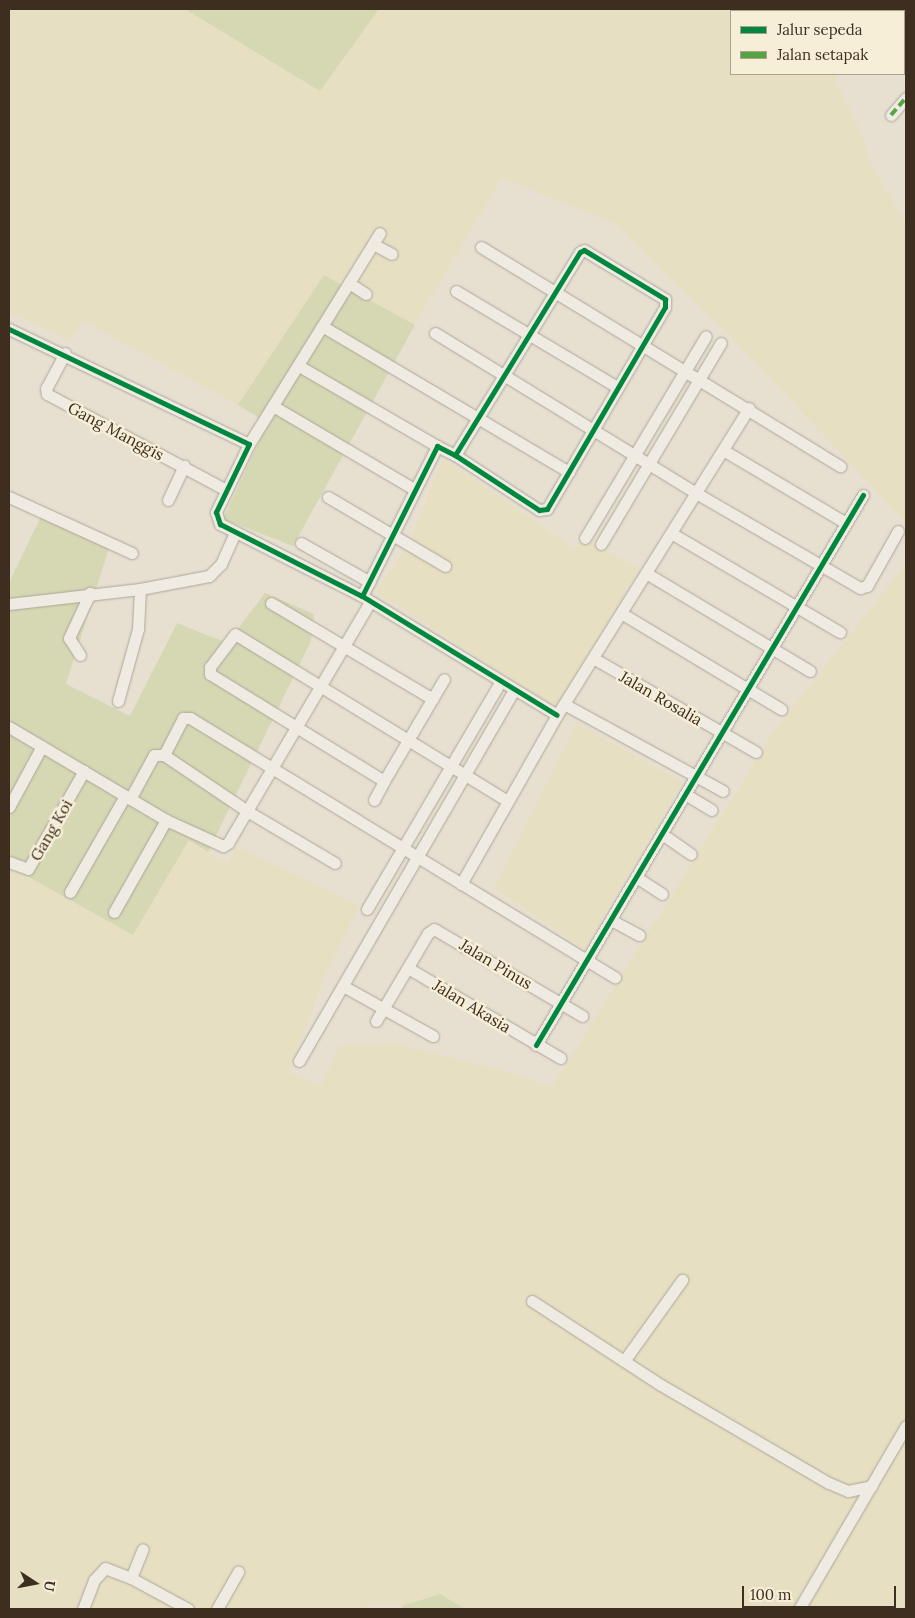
<!DOCTYPE html>
<html>
<head>
<meta charset="utf-8">
<style>
  body { margin:0 }
  #map { position:relative; width:915px; height:1618px; overflow:hidden; background:#e7e0d1; font-family:Lora,serif }
  div>[style] { position:absolute }
  .farmland>* { inset:0; background:#e6dfc2 }
  .green>* { inset:0; background:#d6d7b3 }
  .roads { filter:drop-shadow(0 0 1px #ada599) drop-shadow(0 0 1px #ada599) }
  .minor>* { height:11px; margin:-5.5px; padding:0 5.5px; transform-origin:5.5px; border-radius:5.5px; background:#efebe3 }
  .quiet>* { height:4px; margin-top:-2px; transform-origin:0; background:repeating-linear-gradient(90deg,#54a441 0 8px,transparent 0 12px) }
  .cycleway>* { height:5px; margin:-2.5px; padding:0 2.5px; transform-origin:2.5px; border-radius:2.5px; background:#00873e }
  span { translate:-50% -50%; white-space:nowrap; text-align:center; line-height:1.15; -webkit-text-stroke:5px #f7eed8; paint-order:stroke }
  .street-label { font-size:16px; color:#3d2e20 }
  .frame { position:absolute; inset:0; border:10px solid #3d2e20; pointer-events:none }
  .legend { position:absolute; left:730px; top:10px; width:175px; height:65px; box-sizing:border-box; background:#f7eed8; border:1px solid #ada18e; margin:0; padding:6px 9px; list-style:none; font-size:15px; color:#3d2e20 }
  .legend li { display:flex; align-items:center; gap:10px; height:25px }
  .legend b { width:25px; border:1px solid #ada18e }
  .north { position:absolute; left:10px; top:1558px; width:50px; height:50px; -webkit-text-stroke:4px #f7eed8; paint-order:stroke; rotate:101deg; font-size:14px; font-weight:700; line-height:20px; text-align:center; color:#3d2e20 }
  .north::after { content:''; display:block; margin:auto; width:18px; height:22px; background:#3d2e20; clip-path:polygon(50% 0,100% 100%,50% 72%,0 100%) }
  .scale { position:absolute; left:742px; top:1586px; width:154px; height:22px; box-sizing:border-box; border:2px solid #3d2e20; border-top:0; padding-left:6px; font-size:15px; line-height:18px; white-space:nowrap; color:#3d2e20; -webkit-text-stroke:4px #f7eed8; paint-order:stroke }
</style>
</head>
<body>
<div id="map">
  <div class="farmland">
    <div style="clip-path:polygon(9px 9px,185px 9px,320px 91px,379px 9px,769px 9px,771px 11px,731px 11px,731px 74px,833px 74px,857px 123px,873px 167px,906px 223px,906px 523px,731px 337px,612px 222px,502px 178px,415px 325px,324px 275px,238px 405px,83px 321px,70px 340px,9px 312px)"></div>
    <div style="clip-path:polygon(443px 458px,574px 548px,582px 537px,640px 569px,556px 707px,376px 592px,409px 543px)"></div>
    <div style="clip-path:polygon(906px 564px,906px 1609px,465px 1609px,440px 1594px,402px 1606px,372px 1604px,368px 1609px,9px 1609px,9px 866px,133px 935px,189px 840px,228px 864px,236px 846px,359px 906px,326px 974px,289px 1072px,321px 1086px,340px 1045px,393px 1043px,502px 1070px,552px 1087px,772px 734px)"></div>
    <div style="clip-path:polygon(576px 723px,683px 782px,584px 949px,494px 888px)"></div>
  </div>
  <div class="green">
    <div style="clip-path:polygon(185px 9px,379px 9px,320px 91px)"></div>
    <div style="clip-path:polygon(324px 275px,415px 325px,293px 546px,223px 519px,268px 423px,238px 405px)"></div>
    <div style="clip-path:polygon(43px 512px,111px 542px,66px 684px,130px 716px,177px 623px,227px 643px,265px 593px,314px 614px,311px 641px,208px 852px,189px 840px,133px 935px,9px 866px,9px 583px)"></div>
    <div style="clip-path:polygon(440px 1594px,465px 1609px,402px 1609px,402px 1606px)"></div>
  </div>
  <div class="roads">
    <div class="minor">
      <div style="left:891px;top:115px;width:23px;rotate:-49deg"></div>
      <div style="left:373px;top:244px;width:21px;rotate:28deg"></div>
      <div style="left:481px;top:247px;width:421px;rotate:31.4deg"></div>
      <div style="left:349px;top:283px;width:20px;rotate:33deg"></div>
      <div style="left:456px;top:291px;width:187px;rotate:30.8deg"></div>
      <div style="left:322px;top:326px;width:287px;rotate:30.6deg"></div>
      <div style="left:9px;top:329px;width:266px;rotate:25.6deg"></div>
      <div style="left:249px;top:444px;width:76px;rotate:115.9deg"></div>
      <div style="left:216px;top:512px;width:13px;rotate:72deg"></div>
      <div style="left:220px;top:524px;width:159px;rotate:26.9deg"></div>
      <div style="left:362px;top:596px;width:228px;rotate:31.4deg"></div>
      <div style="left:435px;top:333px;width:306px;rotate:31.5deg"></div>
      <div style="left:696px;top:493px;width:190px;rotate:30.1deg"></div>
      <div style="left:860px;top:588px;width:7px;rotate:-16deg"></div>
      <div style="left:867px;top:586px;width:63px;rotate:-60.6deg"></div>
      <div style="left:65px;top:353px;width:40px;rotate:118deg"></div>
      <div style="left:46px;top:388px;width:6px;rotate:81deg"></div>
      <div style="left:47px;top:394px;width:203px;rotate:28.2deg"></div>
      <div style="left:299px;top:366px;width:160px;rotate:30.1deg"></div>
      <div style="left:273px;top:406px;width:164px;rotate:30.5deg"></div>
      <div style="left:249px;top:444px;width:248px;rotate:-58.2deg"></div>
      <div style="left:723px;top:450px;width:143px;rotate:30.7deg"></div>
      <div style="left:9px;top:497px;width:135px;rotate:24.5deg"></div>
      <div style="left:328px;top:497px;width:136px;rotate:30.5deg"></div>
      <div style="left:168px;top:500px;width:38px;rotate:-65deg"></div>
      <div style="left:671px;top:533px;width:196px;rotate:30.4deg"></div>
      <div style="left:585px;top:538px;width:235px;rotate:-59.1deg"></div>
      <div style="left:301px;top:543px;width:79px;rotate:29.5deg"></div>
      <div style="left:601px;top:544px;width:234px;rotate:-59.2deg"></div>
      <div style="left:646px;top:573px;width:191px;rotate:30.9deg"></div>
      <div style="left:362px;top:596px;width:168px;rotate:-63.4deg"></div>
      <div style="left:437px;top:446px;width:20px;rotate:27deg"></div>
      <div style="left:455px;top:455px;width:238px;rotate:-58.4deg"></div>
      <div style="left:580px;top:252px;width:4px;rotate:-27deg"></div>
      <div style="left:584px;top:250px;width:95px;rotate:31.2deg"></div>
      <div style="left:665px;top:299px;width:8px;rotate:90deg"></div>
      <div style="left:665px;top:307px;width:234px;rotate:120.3deg"></div>
      <div style="left:547px;top:509px;width:8px;rotate:173deg"></div>
      <div style="left:539px;top:510px;width:100px;rotate:-146.8deg"></div>
      <div style="left:271px;top:603px;width:188px;rotate:30.7deg"></div>
      <div style="left:9px;top:604px;width:132px;rotate:-6.5deg"></div>
      <div style="left:140px;top:589px;width:70px;rotate:-10.7deg"></div>
      <div style="left:209px;top:576px;width:17px;rotate:-45deg"></div>
      <div style="left:221px;top:564px;width:35px;rotate:-66deg"></div>
      <div style="left:621px;top:613px;width:187px;rotate:31deg"></div>
      <div style="left:80px;top:655px;width:20px;rotate:-123deg"></div>
      <div style="left:69px;top:638px;width:50px;rotate:-65deg"></div>
      <div style="left:593px;top:658px;width:188px;rotate:30deg"></div>
      <div style="left:118px;top:701px;width:75px;rotate:-74.5deg"></div>
      <div style="left:138px;top:629px;width:40px;rotate:-87.1deg"></div>
      <div style="left:564px;top:704px;width:181px;rotate:28.7deg"></div>
      <div style="left:9px;top:727px;width:182px;rotate:30.6deg"></div>
      <div style="left:166px;top:820px;width:63px;rotate:24.5deg"></div>
      <div style="left:223px;top:846px;width:6px;rotate:-31deg"></div>
      <div style="left:228px;top:843px;width:280px;rotate:-59.5deg"></div>
      <div style="left:164px;top:755px;width:42px;rotate:-62.8deg"></div>
      <div style="left:183px;top:718px;width:7px"></div>
      <div style="left:190px;top:718px;width:498px;rotate:31.4deg"></div>
      <div style="left:384px;top:781px;width:118px;rotate:-59.5deg"></div>
      <div style="left:685px;top:794px;width:31px;rotate:31deg"></div>
      <div style="left:130px;top:799px;width:50px;rotate:-61.4deg"></div>
      <div style="left:154px;top:755px;width:10px"></div>
      <div style="left:164px;top:755px;width:100px;rotate:34deg"></div>
      <div style="left:247px;top:811px;width:102px;rotate:30.6deg"></div>
      <div style="left:374px;top:800px;width:21px;rotate:-62deg"></div>
      <div style="left:384px;top:781px;width:204px;rotate:-148.4deg"></div>
      <div style="left:210px;top:674px;width:7px;rotate:-90deg"></div>
      <div style="left:210px;top:667px;width:41px;rotate:-52.9deg"></div>
      <div style="left:235px;top:634px;width:319px;rotate:31.5deg"></div>
      <div style="left:9px;top:807px;width:69px;rotate:-61.6deg"></div>
      <div style="left:662px;top:834px;width:35px;rotate:35deg"></div>
      <div style="left:9px;top:862px;width:20px;rotate:20deg"></div>
      <div style="left:28px;top:869px;width:113px;rotate:-60.3deg"></div>
      <div style="left:636px;top:877px;width:31px;rotate:33deg"></div>
      <div style="left:461px;top:884px;width:194px;rotate:-60.4deg"></div>
      <div style="left:557px;top:715px;width:362px;rotate:-58deg"></div>
      <div style="left:70px;top:892px;width:111px;rotate:-60.2deg"></div>
      <div style="left:367px;top:909px;width:263px;rotate:-59.6deg"></div>
      <div style="left:114px;top:912px;width:106px;rotate:-60.5deg"></div>
      <div style="left:611px;top:920px;width:32px;rotate:28deg"></div>
      <div style="left:408px;top:968px;width:177px;rotate:30.6deg"></div>
      <div style="left:343px;top:986px;width:103px;rotate:29.1deg"></div>
      <div style="left:376px;top:1021px;width:102px;rotate:-59.4deg"></div>
      <div style="left:428px;top:933px;width:7px;rotate:-34deg"></div>
      <div style="left:434px;top:929px;width:172px;rotate:30.4deg"></div>
      <div style="left:536px;top:1045px;width:640px;rotate:-59.27deg"></div>
      <div style="left:299px;top:1061px;width:429px;rotate:-59.9deg"></div>
      <div style="left:532px;top:1301px;width:154px;rotate:33.1deg"></div>
      <div style="left:661px;top:1385px;width:194px;rotate:30.3deg"></div>
      <div style="left:829px;top:1483px;width:21px;rotate:23deg"></div>
      <div style="left:848px;top:1491px;width:24px;rotate:-12deg"></div>
      <div style="left:624px;top:1361px;width:100px;rotate:-54.4deg"></div>
      <div style="left:131px;top:1578px;width:31px;rotate:-68deg"></div>
      <div style="left:83px;top:1609px;width:31px;rotate:-69deg"></div>
      <div style="left:94px;top:1580px;width:16px;rotate:-47deg"></div>
      <div style="left:105px;top:1568px;width:28px;rotate:21deg"></div>
      <div style="left:131px;top:1578px;width:65px;rotate:28.5deg"></div>
      <div style="left:217px;top:1609px;width:43px;rotate:-60.4deg"></div>
      <div style="left:799px;top:1609px;width:212px;rotate:-59.7deg"></div>
    </div>
  </div>
  <div class="quiet">
    <div style="left:891px;top:115px;width:23px;rotate:-49deg"></div>
  </div>
  <div class="cycleway">
    <div style="left:9px;top:329px;width:266px;rotate:25.6deg"></div>
    <div style="left:249px;top:444px;width:76px;rotate:115.9deg"></div>
    <div style="left:216px;top:512px;width:13px;rotate:72deg"></div>
    <div style="left:220px;top:524px;width:159px;rotate:26.9deg"></div>
    <div style="left:362px;top:596px;width:228px;rotate:31.4deg"></div>
    <div style="left:362px;top:596px;width:168px;rotate:-63.4deg"></div>
    <div style="left:437px;top:446px;width:20px;rotate:27deg"></div>
    <div style="left:455px;top:455px;width:238px;rotate:-58.4deg"></div>
    <div style="left:580px;top:252px;width:4px;rotate:-27deg"></div>
    <div style="left:584px;top:250px;width:95px;rotate:31.2deg"></div>
    <div style="left:665px;top:299px;width:8px;rotate:90deg"></div>
    <div style="left:665px;top:307px;width:234px;rotate:120.3deg"></div>
    <div style="left:547px;top:509px;width:8px;rotate:173deg"></div>
    <div style="left:539px;top:510px;width:100px;rotate:-146.8deg"></div>
    <div style="left:536px;top:1045px;width:640px;rotate:-59.27deg"></div>
  </div>
  <div class="street-label">
    <span style="left:116px;top:431px;rotate:28deg">Gang Manggis</span>
    <span style="left:661px;top:698px;rotate:30deg">Jalan Rosalia</span>
    <span style="left:51px;top:830px;rotate:-60deg">Gang Koi</span>
    <span style="left:496px;top:964px;rotate:31deg">Jalan Pinus</span>
    <span style="left:472px;top:1006px;rotate:31deg">Jalan Akasia</span>
  </div>
  <div class="frame"></div>
  <ul class="legend">
  <li><b style="height:6px;background:#00873e"></b>Jalur sepeda</li>
  <li><b style="height:6px;background:#54a441"></b>Jalan setapak</li>
  </ul>
  <div class="north">U</div>
  <div class="scale">100 m</div>
</div>
</body>
</html>
